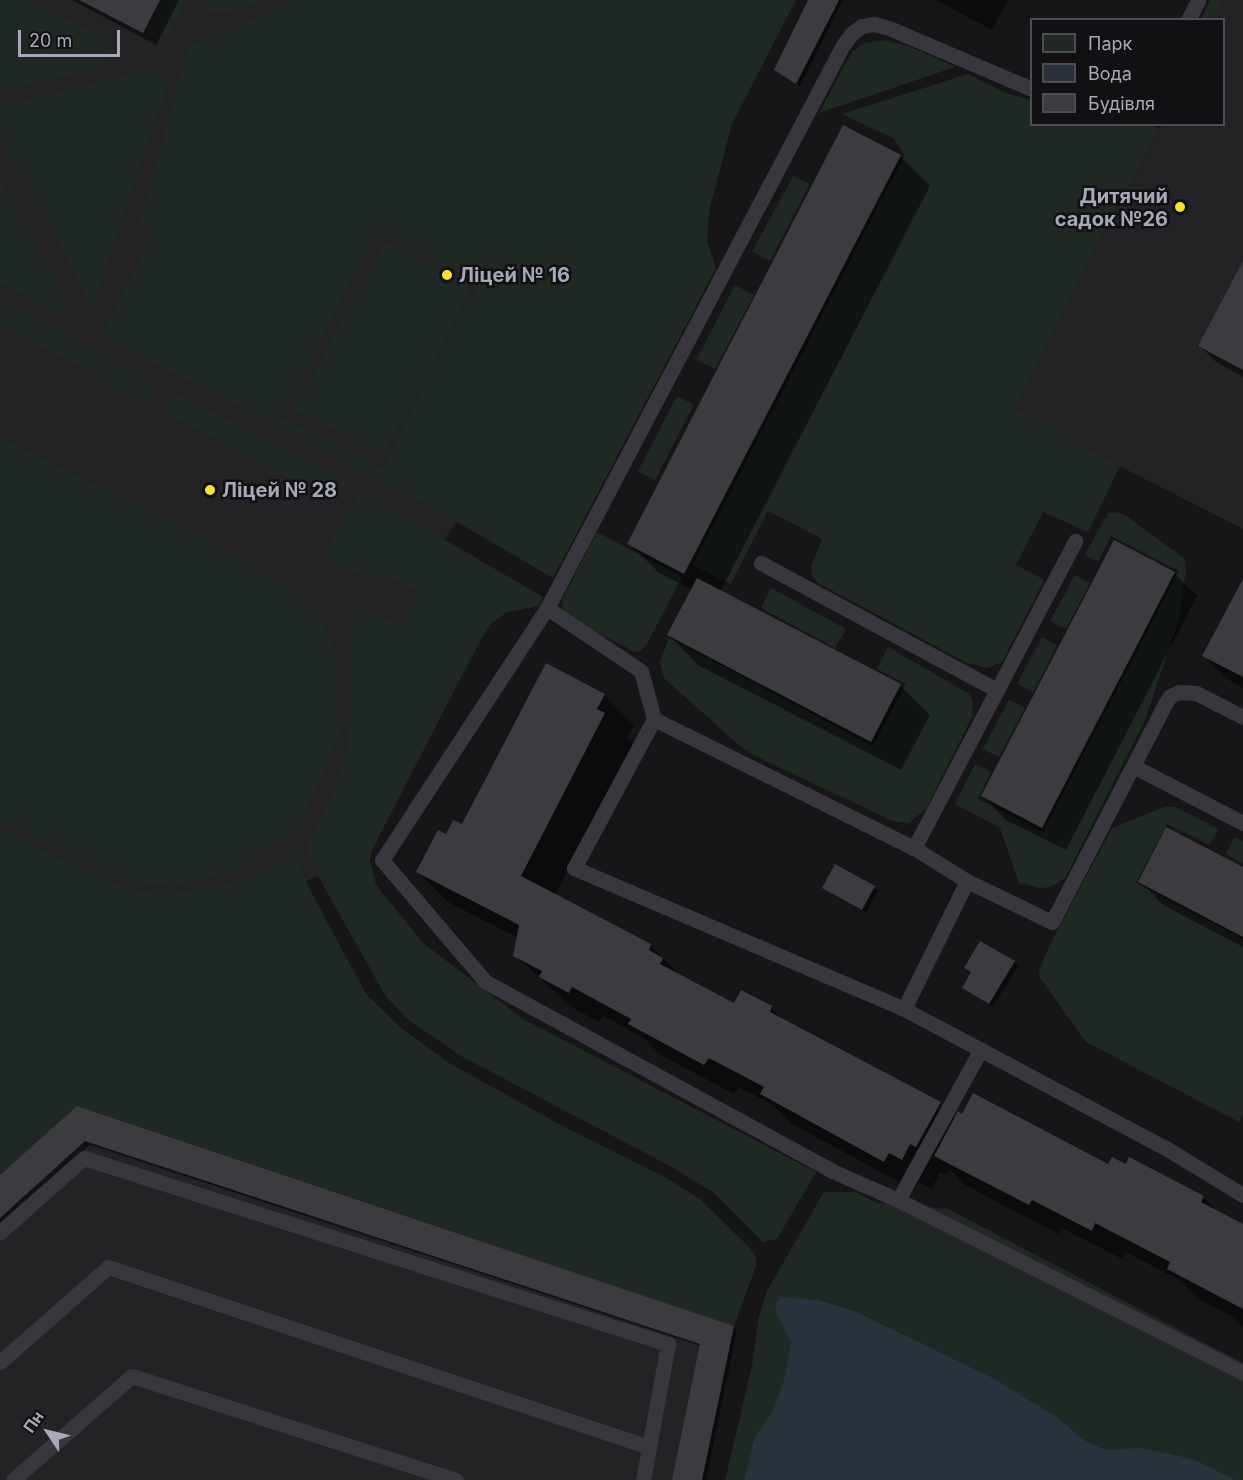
<!DOCTYPE html>
<html>
<head>
<meta charset="utf-8">
<style>
  body { margin:0 }
  #map { position:relative; width:1243px; height:1480px; overflow:hidden; background:#161618; font-family:Inter,sans-serif }
  div>[style] { position:absolute }
  .built>* { inset:0; background:#232225 }
  .green>* { inset:0; background:#202823 }
  .water>* { inset:0; background:#2b313c }
  .shadow>* { inset:0; background:#0007 }
  .building>* { inset:0; background:#3c3b40 }
  .service>* { height:15px; margin:-7.5px; padding:0 7.5px; transform-origin:7.5px; border-radius:7.5px; background:#37373d }
  .dots>* { width:16px; height:16px; translate:-50% -50%; box-sizing:border-box; border:3px solid #111113; border-radius:50% }
  span { translate:-50% -50%; white-space:nowrap; text-align:center; line-height:1.15; -webkit-text-stroke:5px #111113; paint-order:stroke }
  .poi-label { font-size:20px; color:#a7a9b8; font-weight:700 }
  .right { translate:-100% -50%; text-align:right }
  .left { translate:0 -50%; text-align:left }
  .legend { position:absolute; left:1030px; top:18px; width:195px; height:108px; box-sizing:border-box; background:#111113; border:2px solid #4d4e55; margin:0; padding:8px 10px; list-style:none; font-size:18px; color:#a7a9b8 }
  .legend li { display:flex; align-items:center; gap:12px; height:30px }
  .legend b { width:30px; border:2px solid #4d4e55 }
  .north { position:absolute; left:18px; top:1402px; width:60px; height:60px; -webkit-text-stroke:4px #111113; paint-order:stroke; rotate:305deg; font-size:16px; font-weight:700; line-height:24px; text-align:center; color:#a7a9b8 }
  .north::after { content:''; display:block; margin:auto; width:21px; height:27px; background:#a7a9b8; clip-path:polygon(50% 0,100% 100%,50% 72%,0 100%) }
  .scale { position:absolute; left:18px; top:30px; width:102px; height:27px; box-sizing:border-box; border:3px solid #a7a9b8; border-top:0; padding-left:8px; font-size:18px; line-height:21px; white-space:nowrap; color:#a7a9b8; -webkit-text-stroke:4px #111113; paint-order:stroke }
</style>
</head>
<body>
<div id="map">
  <div class="built">
    <div style="clip-path:polygon(0 0,667px 0,552px 387px,440px 545px,369px 854px,218px 919px,0 865px)"></div>
    <div style="clip-path:polygon(1222px 0,1243px 0,1243px 529px,1088px 450px,1015px 409px,1075px 286px,1162px 125px,1224px 124px,1224px 20px,1213px 19px)"></div>
    <div style="clip-path:polygon(77px 1106px,734px 1326px,702px 1480px,0 1480px,0 1175px)"></div>
  </div>
  <div class="green">
    <div style="clip-path:polygon(0 0,31px 0,96px 34px,107px 48px,108px 56px,103px 65px,95px 70px,0 90px)"></div>
    <div style="clip-path:polygon(168px 0,188px 0,170px 35px,154px 27px)"></div>
    <div style="clip-path:polygon(208px 0,270px 0,233px 11px,202px 12px)"></div>
    <div style="clip-path:polygon(evenodd,297px 0,796px 0,732px 124px,709px 211px,707px 241px,716px 268px,553px 578px,407px 493px,101px 336px,153px 236px,140px 221px,188px 47px,297px 0,378px 229px,480px 282px,382px 470px,279px 417px,378px 229px)"></div>
    <div style="clip-path:polygon(1210px 0,1222px 0,1213px 19px,1201px 19px)"></div>
    <div style="clip-path:polygon(884px 40px,911px 47px,955px 67px,819px 113px,852px 52px,864px 43px)"></div>
    <div style="clip-path:polygon(151px 68px,164px 74px,168px 86px,92px 309px,0 131px,0 107px)"></div>
    <div style="clip-path:polygon(968px 74px,1005px 93px,1031px 100px,1032px 124px,1142px 124px,1160px 128px,1075px 286px,1015px 409px,1120px 466px,1088px 532px,1043px 512px,1016px 565px,1043px 579px,1043px 583px,1002px 662px,987px 668px,967px 663px,818px 583px,812px 576px,811px 567px,822px 539px,768px 511px,731px 584px,693px 565px,905px 155px,893px 138px,842px 114px)"></div>
    <div style="clip-path:polygon(793px 176px,810px 184px,770px 261px,752px 252px)"></div>
    <div style="clip-path:polygon(0 177px,68px 309px,66px 317px,0 283px)"></div>
    <div style="clip-path:polygon(384px 241px,471px 287px,383px 456px,295px 410px)"></div>
    <div style="clip-path:polygon(735px 285px,754px 295px,715px 369px,696px 360px)"></div>
    <div style="clip-path:polygon(0 302px,158px 383px,147px 403px,0 325px)"></div>
    <div style="clip-path:polygon(173px 391px,346px 481px,334px 502px,163px 411px)"></div>
    <div style="clip-path:polygon(677px 396px,694px 405px,655px 480px,638px 471px)"></div>
    <div style="clip-path:polygon(0 437px,269px 574px,317px 614px,337px 655px,339px 736px,298px 831px,230px 872px,174px 886px,130px 882px,0 817px)"></div>
    <div style="clip-path:polygon(361px 491px,543px 597px,539px 606px,507px 612px,492px 623px,481px 639px,372px 850px,370px 861px,376px 885px,423px 943px,523px 1019px,816px 1172px,777px 1239px,763px 1242px,714px 1193px,670px 1166px,461px 1056px,406px 1018px,385px 995px,310px 862px,308px 851px,310px 837px,335px 789px,349px 737px,350px 629px,353px 619px,363px 609px,403px 626px,420px 593px,391px 578px,348px 572px,321px 556px)"></div>
    <div style="clip-path:polygon(1116px 512px,1125px 515px,1185px 559px,1186px 570px,1179px 619px,1145px 720px,1065px 878px,1051px 887px,1040px 888px,1019px 883px,1000px 828px,955px 804px,975px 764px,991px 772px,978px 799px,1043px 832px,1179px 571px,1111px 536px,1098px 562px,1085px 555px,1108px 513px)"></div>
    <div style="clip-path:polygon(597px 532px,682px 577px,647px 644px,641px 651px,635px 652px,569px 618px,563px 611px,562px 600px)"></div>
    <div style="clip-path:polygon(1075px 575px,1090px 583px,1066px 629px,1050px 621px)"></div>
    <div style="clip-path:polygon(771px 588px,846px 629px,835px 648px,761px 608px)"></div>
    <div style="clip-path:polygon(1042px 637px,1057px 645px,1033px 692px,1017px 684px)"></div>
    <div style="clip-path:polygon(669px 638px,873px 746px,906px 684px,877px 669px,888px 647px,968px 693px,972px 699px,973px 715px,926px 809px,909px 823px,892px 821px,756px 756px,740px 746px,664px 678px,660px 662px)"></div>
    <div style="clip-path:polygon(1009px 700px,1025px 708px,999px 757px,983px 749px)"></div>
    <div style="clip-path:polygon(1164px 807px,1175px 807px,1218px 829px,1210px 845px,1167px 824px,1136px 883px,1243px 939px,1243px 1114px,1239px 1122px,1086px 1042px,1040px 978px,1039px 970px,1052px 941px,1112px 828px)"></div>
    <div style="clip-path:polygon(0 829px,97px 877px,134px 891px,165px 894px,219px 887px,266px 872px,294px 852px,309px 888px,366px 994px,400px 1027px,449px 1063px,559px 1124px,663px 1176px,700px 1199px,750px 1248px,756px 1257px,756px 1266px,734px 1326px,77px 1106px,0 1175px)"></div>
    <div style="clip-path:polygon(1235px 837px,1243px 841px,1243px 863px,1225px 854px)"></div>
    <div style="clip-path:polygon(824px 1192px,855px 1192px,877px 1203px,948px 1209px,1243px 1363px,1243px 1480px,1236px 1480px,1197px 1461px,1106px 1450px,1084px 1440px,1057px 1417px,991px 1377px,855px 1311px,819px 1300px,777px 1316px,792px 1342px,785px 1376px,774px 1408px,754px 1439px,744px 1480px,725px 1480px,752px 1366px,759px 1316px,767px 1291px)"></div>
  </div>
  <div class="water">
    <div style="clip-path:polygon(780px 1297px,819px 1300px,855px 1311px,991px 1377px,1057px 1417px,1084px 1440px,1106px 1450px,1140px 1448px,1171px 1454px,1197px 1461px,1236px 1480px,744px 1480px,754px 1439px,774px 1408px,785px 1376px,791px 1342px,777px 1316px,775px 1305px)"></div>
  </div>
  <div class="shadow">
    <div style="clip-path:polygon(72px 0,179px 0,156px 45px)"></div>
    <div style="clip-path:polygon(810px 0,843px 0,800px 86px,776px 70px)"></div>
    <div style="clip-path:polygon(936px 0,1008px 0,992px 30px)"></div>
    <div style="clip-path:polygon(900px 156px,930px 186px,720px 592px,900px 686px,930px 715px,901px 770px,698px 665px,669px 635px,692px 590px,659px 573px,629px 543px)"></div>
    <div style="clip-path:polygon(1243px 271px,1243px 377px,1216px 362px,1200px 346px)"></div>
    <div style="clip-path:polygon(1174px 573px,1197px 596px,1066px 850px,1006px 820px,983px 796px)"></div>
    <div style="clip-path:polygon(1243px 607px,1243px 688px,1227px 679px,1204px 656px)"></div>
    <div style="clip-path:polygon(604px 695px,634px 725px,627px 738px,634px 744px,555px 895px,650px 945px,680px 975px,735px 1005px,742px 992px,771px 1008px,785px 1022px,940px 1104px,955px 1119px,1203px 1197px,1243px 1234px,1243px 1328px,1231px 1316px,1198px 1299px,1179px 1280px,1126px 1252px,1122px 1259px,1062px 1228px,1059px 1234px,965px 1185px,950px 1170px,946px 1175px,940px 1172px,932px 1189px,919px 1182px,914px 1190px,792px 1124px,773px 1105px,739px 1087px,734px 1094px,659px 1054px,644px 1038px,603px 1016px,599px 1022px,571px 1007px,515px 955px,518px 938px,448px 902px,418px 872px,446px 836px,463px 827px)"></div>
    <div style="clip-path:polygon(835px 866px,878px 891px,866px 913px,823px 888px)"></div>
    <div style="clip-path:polygon(1243px 869px,1243px 947px,1163px 905px,1140px 881px)"></div>
    <div style="clip-path:polygon(1014px 962px,1018px 966px,993px 1007px,964px 988px,972px 973px,966px 968px)"></div>
    <div style="clip-path:polygon(77px 1108px,733px 1327px,737px 1331px,706px 1480px,673px 1480px,701px 1346px,90px 1145px,0 1225px,0 1176px)"></div>
  </div>
  <div class="building">
    <div style="clip-path:polygon(79px 0,160px 0,143px 33px)"></div>
    <div style="clip-path:polygon(808px 0,839px 0,796px 84px,774px 70px)"></div>
    <div style="clip-path:polygon(843px 125px,901px 155px,684px 574px,627px 544px)"></div>
    <div style="clip-path:polygon(1243px 261px,1243px 370px,1198px 346px)"></div>
    <div style="clip-path:polygon(1114px 540px,1175px 572px,1042px 828px,981px 796px)"></div>
    <div style="clip-path:polygon(697px 578px,901px 684px,871px 742px,667px 635px)"></div>
    <div style="clip-path:polygon(1243px 579px,1243px 677px,1202px 656px)"></div>
    <div style="clip-path:polygon(546px 663px,605px 694px,597px 709px,605px 713px,521px 876px,651px 944px,649px 950px,663px 958px,660px 964px,734px 1003px,741px 990px,772px 1006px,770px 1012px,941px 1102px,916px 1147px,910px 1144px,902px 1160px,889px 1153px,884px 1162px,760px 1094px,764px 1087px,709px 1058px,704px 1065px,628px 1024px,631px 1019px,572px 987px,569px 993px,539px 977px,542px 971px,513px 956px,519px 925px,416px 872px,438px 830px,446px 834px,453px 820px,462px 824px)"></div>
    <div style="clip-path:polygon(1166px 827px,1243px 867px,1243px 937px,1138px 882px)"></div>
    <div style="clip-path:polygon(835px 864px,875px 886px,862px 910px,822px 888px)"></div>
    <div style="clip-path:polygon(980px 941px,1015px 961px,989px 1004px,962px 988px,971px 972px,964px 968px)"></div>
    <div style="clip-path:polygon(973px 1093px,1108px 1164px,1112px 1157px,1126px 1164px,1129px 1157px,1204px 1196px,1201px 1202px,1243px 1224px,1243px 1309px,1167px 1269px,1170px 1262px,1095px 1223px,1092px 1231px,1032px 1200px,1029px 1205px,934px 1156px,958px 1111px,962px 1114px)"></div>
    <div style="clip-path:polygon(77px 1106px,734px 1326px,702px 1480px,672px 1480px,700px 1344px,85px 1141px,0 1218px,0 1175px)"></div>
  </div>
  <div class="service">
    <div style="left:1188px;top:20px;width:22px;rotate:-63deg"></div>
    <div style="left:1032px;top:89px;width:155px;rotate:-156.9deg"></div>
    <div style="left:889px;top:28px;width:16px;rotate:-165deg"></div>
    <div style="left:874px;top:24px;width:12px;rotate:171deg"></div>
    <div style="left:862px;top:26px;width:12px;rotate:145deg"></div>
    <div style="left:852px;top:33px;width:15px;rotate:127deg"></div>
    <div style="left:843px;top:45px;width:636px;rotate:117.73deg"></div>
    <div style="left:547px;top:608px;width:113px;rotate:33.8deg"></div>
    <div style="left:641px;top:671px;width:50px;rotate:74.8deg"></div>
    <div style="left:654px;top:719px;width:169px;rotate:118.2deg"></div>
    <div style="left:574px;top:868px;width:359px;rotate:23.1deg"></div>
    <div style="left:904px;top:1009px;width:294px;rotate:28deg"></div>
    <div style="left:1164px;top:1147px;width:92px;rotate:31.3deg"></div>
    <div style="left:761px;top:563px;width:268px;rotate:28.3deg"></div>
    <div style="left:547px;top:608px;width:301px;rotate:123.2deg"></div>
    <div style="left:382px;top:860px;width:160px;rotate:49.6deg"></div>
    <div style="left:486px;top:982px;width:394px;rotate:28.6deg"></div>
    <div style="left:832px;top:1171px;width:72px;rotate:23.7deg"></div>
    <div style="left:898px;top:1200px;width:386px;rotate:26.6deg"></div>
    <div style="left:654px;top:719px;width:290px;rotate:26.4deg"></div>
    <div style="left:914px;top:848px;width:62px;rotate:31.9deg"></div>
    <div style="left:967px;top:881px;width:94px;rotate:25.8deg"></div>
    <div style="left:1052px;top:922px;width:176px;rotate:-62.6deg"></div>
    <div style="left:1133px;top:766px;width:124px;rotate:27.4deg"></div>
    <div style="left:1133px;top:766px;width:70px;rotate:-62.7deg"></div>
    <div style="left:1165px;top:704px;width:9px;rotate:-58deg"></div>
    <div style="left:1170px;top:696px;width:10px;rotate:-24deg"></div>
    <div style="left:1179px;top:692px;width:17px;rotate:3deg"></div>
    <div style="left:1196px;top:693px;width:53px;rotate:27.1deg"></div>
    <div style="left:914px;top:848px;width:347px;rotate:-62.3deg"></div>
    <div style="left:904px;top:1009px;width:143px;rotate:-63.8deg"></div>
    <div style="left:898px;top:1200px;width:172px;rotate:-61.2deg"></div>
    <div style="left:0;top:1232px;width:112px;rotate:-41.4deg"></div>
    <div style="left:84px;top:1158px;width:613px;rotate:17.67deg"></div>
    <div style="left:668px;top:1344px;width:138px;rotate:100.4deg"></div>
    <div style="left:0;top:1362px;width:144px;rotate:-41.3deg"></div>
    <div style="left:108px;top:1267px;width:570px;rotate:18.4deg"></div>
    <div style="left:13px;top:1480px;width:158px;rotate:-41.2deg"></div>
    <div style="left:132px;top:1376px;width:340px;rotate:17.8deg"></div>
  </div>
  <div class="dots">
    <div style="left:1180px;top:207px;background:#f7e32f"></div>
    <div style="left:447px;top:275px;background:#f7e32f"></div>
    <div style="left:210px;top:490px;background:#f7e32f"></div>
  </div>
  <div class="poi-label">
    <span class="right" style="left:1168px;top:208px">Дитячий<br>садок №26</span>
    <span class="left" style="left:459px;top:275px">Ліцей № 16</span>
    <span class="left" style="left:222px;top:490px">Ліцей № 28</span>
  </div>
  <ul class="legend">
  <li><b style="height:16px;background:#202823"></b>Парк</li>
  <li><b style="height:16px;background:#2b313c"></b>Вода</li>
  <li><b style="height:16px;background:#3c3b40"></b>Будівля</li>
  </ul>
  <div class="north">Пн</div>
  <div class="scale">20 m</div>
</div>
</body>
</html>
